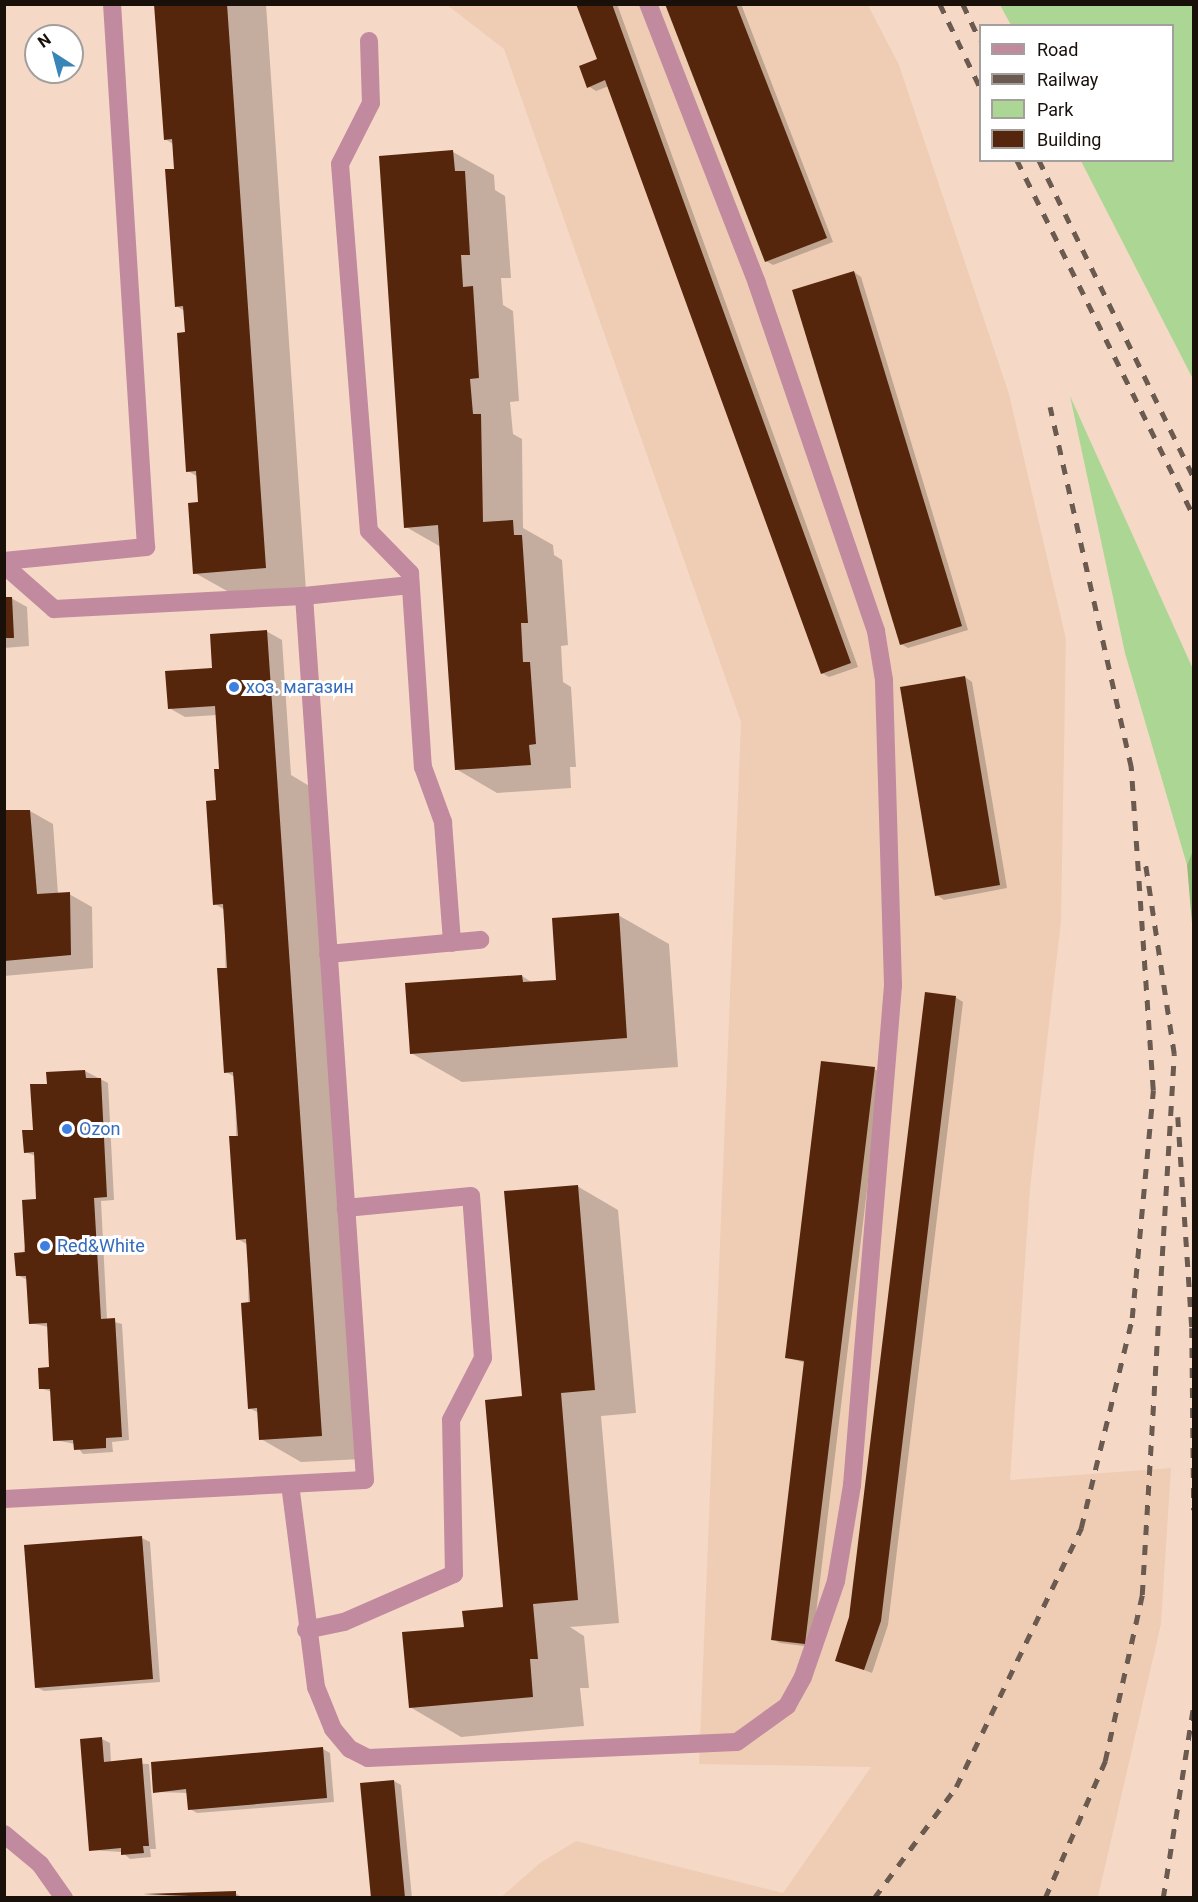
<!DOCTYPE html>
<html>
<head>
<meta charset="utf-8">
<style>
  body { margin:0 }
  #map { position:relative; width:1198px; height:1902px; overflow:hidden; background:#f5d9c6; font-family:Roboto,sans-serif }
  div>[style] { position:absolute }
  .built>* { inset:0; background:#efcdb5 }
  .green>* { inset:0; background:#acd693 }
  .forest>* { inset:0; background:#93bc7b }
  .shadow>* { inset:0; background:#0003 }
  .building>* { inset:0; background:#55250c }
  .minor>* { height:18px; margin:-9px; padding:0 9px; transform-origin:9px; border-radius:9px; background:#c18a9f }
  .rail>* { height:4.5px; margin-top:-2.25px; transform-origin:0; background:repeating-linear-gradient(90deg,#6a5a4f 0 10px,transparent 0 20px) }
  .dots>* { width:16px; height:16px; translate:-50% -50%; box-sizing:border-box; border:3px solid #fff; border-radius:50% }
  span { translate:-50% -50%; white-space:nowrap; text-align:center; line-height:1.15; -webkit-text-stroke:6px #fff; paint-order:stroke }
  .shop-label { font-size:18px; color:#366cbe }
  .left { translate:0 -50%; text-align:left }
  .frame { position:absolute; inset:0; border:6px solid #19100a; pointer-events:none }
  .legend { position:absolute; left:979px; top:24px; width:195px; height:138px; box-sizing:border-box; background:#fff; border:2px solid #a39f9d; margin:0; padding:8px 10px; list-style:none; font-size:18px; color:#19100a }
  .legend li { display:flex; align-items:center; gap:12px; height:30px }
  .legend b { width:30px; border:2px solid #a39f9d }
  .north { position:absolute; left:24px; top:24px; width:60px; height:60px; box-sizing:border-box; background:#fff; border:2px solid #a39f9d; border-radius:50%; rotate:324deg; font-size:16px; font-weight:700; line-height:24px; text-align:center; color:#19100a }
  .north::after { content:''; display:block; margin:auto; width:21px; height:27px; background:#3885b7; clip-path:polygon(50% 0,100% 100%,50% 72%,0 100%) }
</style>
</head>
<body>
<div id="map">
  <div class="built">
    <div style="clip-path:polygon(447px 5px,868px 5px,899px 65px,1009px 394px,1066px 639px,1061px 921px,1030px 1189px,1010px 1480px,1171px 1468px,1161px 1624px,1098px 1897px,501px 1897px,540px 1863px,576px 1841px,783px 1893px,871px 1767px,699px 1764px,741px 722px,504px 49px)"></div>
  </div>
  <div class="green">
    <div style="clip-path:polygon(1000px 5px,1193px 5px,1193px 379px,1081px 161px,1172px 160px,1172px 26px,1011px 25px)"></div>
    <div style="clip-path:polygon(1070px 396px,1193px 669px,1194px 851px,1187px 865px,1125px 653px)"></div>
  </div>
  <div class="forest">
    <div style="clip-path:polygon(1193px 851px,1194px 851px,1193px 935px,1187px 865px)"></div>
  </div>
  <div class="shadow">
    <div style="clip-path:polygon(156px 4px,266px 4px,306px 591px,236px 596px,195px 573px,200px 503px,198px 477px,188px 471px,187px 334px,185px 311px,176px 306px,175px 170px,173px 144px,165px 139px)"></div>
    <div style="clip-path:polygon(578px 4px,617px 4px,858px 667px,829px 677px,822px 673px,609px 86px,596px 91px,588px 86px,599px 60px)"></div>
    <div style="clip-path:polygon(667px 4px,741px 4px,833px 242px,773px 265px,766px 261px)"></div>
    <div style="clip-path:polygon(453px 152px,494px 175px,495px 190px,505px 196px,511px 278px,501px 278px,503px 305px,513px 311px,519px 401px,510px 402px,513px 434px,522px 439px,523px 528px,553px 545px,554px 555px,562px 560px,568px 645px,561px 646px,563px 682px,571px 687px,576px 767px,570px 767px,571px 788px,497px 793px,456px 769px,441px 547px,406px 527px)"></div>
    <div style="clip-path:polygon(854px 272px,861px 277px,968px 630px,908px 648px,901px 644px)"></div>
    <div style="clip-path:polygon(11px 598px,27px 607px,29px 646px,4px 648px,4px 599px)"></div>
    <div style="clip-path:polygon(266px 631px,282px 640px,291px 775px,316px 790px,362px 1459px,301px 1462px,261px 1439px,259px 1413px,249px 1408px,248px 1245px,238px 1239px,235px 1077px,226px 1072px,225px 910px,215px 904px,218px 802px,225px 770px,217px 715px,185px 717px,169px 708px)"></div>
    <div style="clip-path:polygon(965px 677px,972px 682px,1007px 888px,944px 900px,937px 895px)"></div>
    <div style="clip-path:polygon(30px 811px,53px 824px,58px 894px,69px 894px,92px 907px,93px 968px,4px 976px,4px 812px)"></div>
    <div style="clip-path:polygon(618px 915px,669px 944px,678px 1067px,462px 1082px,411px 1053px,522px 976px,533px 983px,558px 981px)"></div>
    <div style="clip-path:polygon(955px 997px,963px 1002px,888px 1625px,872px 1673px,837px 1660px,851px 1617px)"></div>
    <div style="clip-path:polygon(874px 1069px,881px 1073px,812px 1647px,780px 1643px,772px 1639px,805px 1363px,786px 1357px)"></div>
    <div style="clip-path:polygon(85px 1071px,108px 1083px,114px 1200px,101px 1201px,107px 1320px,122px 1324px,129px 1440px,112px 1442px,113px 1452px,83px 1454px,75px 1444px,55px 1440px,52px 1392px,40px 1388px,51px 1369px,49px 1327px,30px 1323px,28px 1280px,17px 1275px,38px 1200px,36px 1156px,25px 1152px,49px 1085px)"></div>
    <div style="clip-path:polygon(577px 1186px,618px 1210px,636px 1413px,601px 1416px,619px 1623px,570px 1627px,584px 1636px,589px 1688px,580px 1688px,584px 1726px,461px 1737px,410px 1707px,465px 1628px,509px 1608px,523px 1397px)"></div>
    <div style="clip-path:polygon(142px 1538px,150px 1542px,160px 1682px,44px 1691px,36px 1687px)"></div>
    <div style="clip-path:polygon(102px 1739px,110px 1743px,111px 1763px,149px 1764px,156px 1849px,150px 1849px,151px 1857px,130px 1859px,122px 1852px,90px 1850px)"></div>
    <div style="clip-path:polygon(323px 1749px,330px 1753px,334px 1802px,197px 1813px,190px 1809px,188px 1793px,155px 1792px)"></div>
    <div style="clip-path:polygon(394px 1781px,401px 1785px,412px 1898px,372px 1898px)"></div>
    <div style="clip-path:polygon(235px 1893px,243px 1898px,145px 1896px)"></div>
  </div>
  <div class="building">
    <div style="clip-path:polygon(154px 4px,227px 4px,266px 568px,193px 574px,188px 503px,198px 502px,196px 471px,186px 472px,177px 333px,185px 332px,183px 306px,175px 307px,165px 169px,174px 169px,172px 139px,164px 140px)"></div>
    <div style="clip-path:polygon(576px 4px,612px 4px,851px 663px,821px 674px,605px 80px,587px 88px,579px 66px,597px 59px)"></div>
    <div style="clip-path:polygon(665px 4px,736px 4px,827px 238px,765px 262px)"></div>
    <div style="clip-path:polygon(453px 150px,455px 171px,465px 171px,470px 255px,461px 255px,463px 287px,473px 286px,479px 378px,470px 379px,473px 414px,481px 414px,483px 522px,513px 520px,514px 535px,522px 535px,528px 623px,521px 623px,523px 662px,530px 662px,536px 744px,529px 745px,531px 765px,455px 770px,438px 525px,404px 528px,379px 156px)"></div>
    <div style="clip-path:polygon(854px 271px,962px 626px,900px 645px,792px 290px)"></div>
    <div style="clip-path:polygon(4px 597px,12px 597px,14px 638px,4px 638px)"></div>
    <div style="clip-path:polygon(267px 630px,322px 1436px,259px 1440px,257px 1408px,248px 1409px,241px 1303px,250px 1302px,246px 1239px,236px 1240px,229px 1136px,238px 1136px,233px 1072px,224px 1073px,217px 968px,227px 968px,223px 904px,213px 905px,206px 801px,216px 800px,214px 769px,219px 769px,215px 706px,168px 709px,165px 671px,212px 668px,210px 634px)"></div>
    <div style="clip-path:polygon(965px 676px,1000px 885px,935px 896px,900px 687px)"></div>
    <div style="clip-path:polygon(4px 810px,30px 810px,37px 894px,70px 892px,71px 955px,4px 961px)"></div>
    <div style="clip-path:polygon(619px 913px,627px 1038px,410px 1054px,405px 983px,522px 975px,523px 982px,556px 980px,552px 918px)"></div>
    <div style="clip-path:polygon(925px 992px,956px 996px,881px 1621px,864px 1670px,835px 1661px,849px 1617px)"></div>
    <div style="clip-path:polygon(821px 1061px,875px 1067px,805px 1644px,771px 1640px,804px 1361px,785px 1358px)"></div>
    <div style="clip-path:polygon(85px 1070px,86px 1078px,101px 1078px,107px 1197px,94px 1198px,101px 1319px,115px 1318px,122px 1437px,106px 1438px,106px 1448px,74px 1450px,73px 1440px,53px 1441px,50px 1389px,39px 1389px,38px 1368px,49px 1367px,47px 1323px,29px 1324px,26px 1276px,16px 1276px,14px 1253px,25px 1252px,22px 1200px,36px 1199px,34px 1152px,24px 1153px,22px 1130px,33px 1130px,30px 1084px,47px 1084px,46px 1072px)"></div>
    <div style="clip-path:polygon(578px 1185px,595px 1390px,561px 1393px,578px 1600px,533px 1604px,538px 1659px,530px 1659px,533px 1697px,409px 1708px,402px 1632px,464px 1627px,462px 1611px,503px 1607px,485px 1400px,522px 1396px,504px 1191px)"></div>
    <div style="clip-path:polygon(142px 1536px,153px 1679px,35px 1688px,24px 1545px)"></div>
    <div style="clip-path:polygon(102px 1737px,104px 1762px,142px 1758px,149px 1846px,143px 1846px,144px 1853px,121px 1855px,121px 1848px,89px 1851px,80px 1739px)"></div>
    <div style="clip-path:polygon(323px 1747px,327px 1798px,188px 1810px,186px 1789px,153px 1793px,151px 1762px)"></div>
    <div style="clip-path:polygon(394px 1780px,405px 1898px,371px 1898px,360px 1783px)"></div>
    <div style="clip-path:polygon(236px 1891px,236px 1898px,143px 1894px)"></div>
  </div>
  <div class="minor">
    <div style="left:369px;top:41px;width:62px;rotate:88.2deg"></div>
    <div style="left:371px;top:103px;width:68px;rotate:116.9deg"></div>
    <div style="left:340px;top:164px;width:368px;rotate:85.5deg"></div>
    <div style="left:369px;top:531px;width:59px;rotate:45.7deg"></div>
    <div style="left:410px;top:573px;width:194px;rotate:86.2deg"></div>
    <div style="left:423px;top:767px;width:59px;rotate:70deg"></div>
    <div style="left:443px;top:822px;width:121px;rotate:85.7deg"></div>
    <div style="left:4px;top:561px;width:143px;rotate:-5.6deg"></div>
    <div style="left:146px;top:547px;width:544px;rotate:-93.58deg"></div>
    <div style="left:4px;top:565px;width:67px;rotate:41.3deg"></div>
    <div style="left:54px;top:609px;width:250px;rotate:-3deg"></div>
    <div style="left:304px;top:596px;width:886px;rotate:86.05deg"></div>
    <div style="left:365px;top:1480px;width:361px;rotate:177deg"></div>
    <div style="left:304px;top:596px;width:107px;rotate:-5.9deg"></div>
    <div style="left:328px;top:954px;width:153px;rotate:-5.3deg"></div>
    <div style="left:290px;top:1484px;width:205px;rotate:82.7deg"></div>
    <div style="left:316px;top:1687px;width:45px;rotate:68deg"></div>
    <div style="left:333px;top:1729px;width:26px;rotate:50deg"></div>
    <div style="left:350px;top:1749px;width:20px;rotate:27deg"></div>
    <div style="left:368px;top:1758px;width:369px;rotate:-2.5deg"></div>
    <div style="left:737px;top:1742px;width:62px;rotate:-35.8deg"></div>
    <div style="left:787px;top:1706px;width:33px;rotate:-61deg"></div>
    <div style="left:803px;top:1677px;width:102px;rotate:-71deg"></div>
    <div style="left:836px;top:1581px;width:97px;rotate:-80.5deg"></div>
    <div style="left:852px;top:1485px;width:502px;rotate:-85.31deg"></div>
    <div style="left:893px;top:985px;width:305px;rotate:-91.7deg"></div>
    <div style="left:884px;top:680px;width:50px;rotate:-99.3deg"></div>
    <div style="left:876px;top:631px;width:368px;rotate:-108.9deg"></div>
    <div style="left:757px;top:283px;width:300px;rotate:-111.3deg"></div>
    <div style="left:306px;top:1630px;width:39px;rotate:-12deg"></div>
    <div style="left:344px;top:1622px;width:120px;rotate:-23.6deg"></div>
    <div style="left:454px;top:1574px;width:154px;rotate:-91.1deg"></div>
    <div style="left:451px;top:1420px;width:70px;rotate:-62.7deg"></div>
    <div style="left:483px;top:1358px;width:162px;rotate:-94.2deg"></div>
    <div style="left:471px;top:1196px;width:126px;rotate:174.5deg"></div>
    <div style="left:4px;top:1834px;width:47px;rotate:39.8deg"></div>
    <div style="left:40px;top:1864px;width:42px;rotate:54.8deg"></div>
  </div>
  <div class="rail">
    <div style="left:940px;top:4px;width:92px;rotate:64.3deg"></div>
    <div style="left:963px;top:4px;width:40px;rotate:65deg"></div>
    <div style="left:1017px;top:160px;width:398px;rotate:63.6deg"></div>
    <div style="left:1039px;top:160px;width:354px;rotate:64deg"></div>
    <div style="left:1178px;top:1117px;width:211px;rotate:86.2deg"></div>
    <div style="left:1192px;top:1328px;width:182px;rotate:89.4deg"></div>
    <div style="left:874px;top:1898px;width:138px;rotate:-53.5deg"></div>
    <div style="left:956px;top:1787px;width:288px;rotate:-64.2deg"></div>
    <div style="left:1081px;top:1528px;width:216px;rotate:-76.3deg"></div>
    <div style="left:1132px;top:1318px;width:229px;rotate:-84.7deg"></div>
    <div style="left:1153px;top:1090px;width:324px;rotate:-93.9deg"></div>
    <div style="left:1131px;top:767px;width:369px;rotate:-102.7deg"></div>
    <div style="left:1045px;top:1898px;width:150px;rotate:-66.3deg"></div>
    <div style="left:1105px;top:1761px;width:170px;rotate:-77.4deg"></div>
    <div style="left:1142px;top:1595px;width:542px;rotate:-86.61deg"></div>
    <div style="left:1174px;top:1054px;width:194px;rotate:-98.6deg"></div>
    <div style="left:1163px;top:1898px;width:197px;rotate:-81deg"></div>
  </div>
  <div class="dots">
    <div style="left:234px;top:687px;background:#3f7fe0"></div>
    <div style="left:67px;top:1129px;background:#3f7fe0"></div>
    <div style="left:45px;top:1246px;background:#3f7fe0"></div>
  </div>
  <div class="shop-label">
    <span class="left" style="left:246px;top:687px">хоз. магазин</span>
    <span class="left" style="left:79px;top:1129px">Ozon</span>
    <span class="left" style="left:57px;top:1246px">Red&amp;White</span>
  </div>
  <div class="frame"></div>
  <ul class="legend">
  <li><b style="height:8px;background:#c18a9f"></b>Road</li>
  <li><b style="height:8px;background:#6a5a4f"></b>Railway</li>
  <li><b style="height:16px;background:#acd693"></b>Park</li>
  <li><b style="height:16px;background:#55250c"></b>Building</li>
  </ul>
  <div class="north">N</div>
</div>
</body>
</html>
